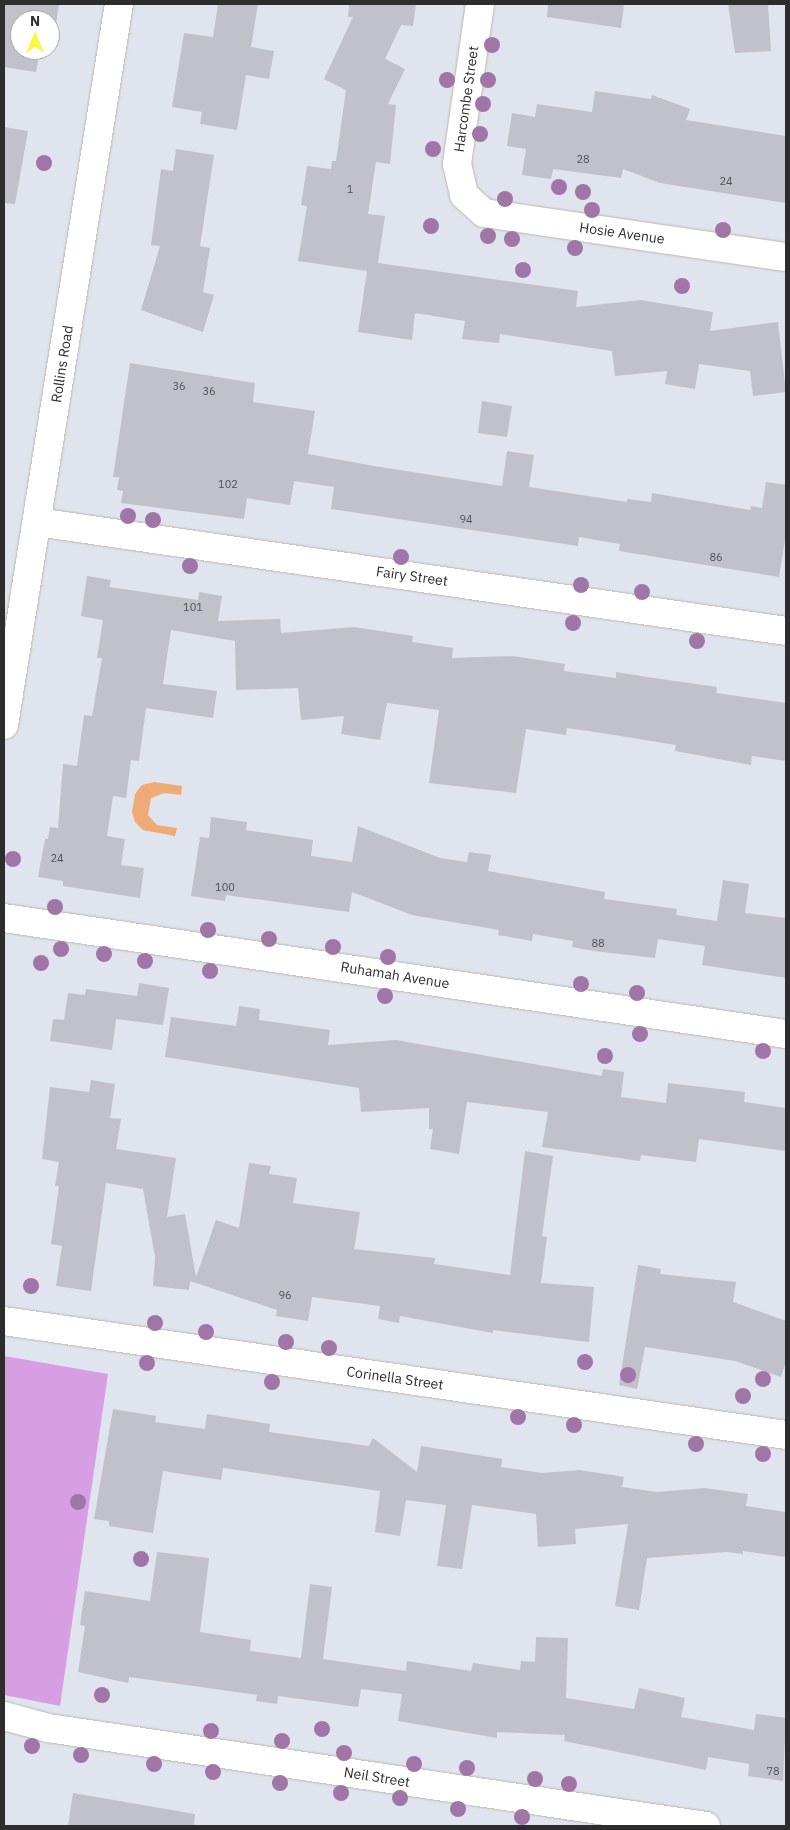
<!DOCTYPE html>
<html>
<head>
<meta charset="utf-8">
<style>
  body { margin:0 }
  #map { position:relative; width:790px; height:1830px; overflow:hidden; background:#e0e4ee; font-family:"IBM Plex Sans",sans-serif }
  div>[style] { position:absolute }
  .green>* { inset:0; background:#d89ee4 }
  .water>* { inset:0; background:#efab75 }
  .building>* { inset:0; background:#c0c1ca }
  .roads { filter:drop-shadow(0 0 1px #b9b9ad) drop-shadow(0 0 1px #b9b9ad) }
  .minor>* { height:28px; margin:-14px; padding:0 14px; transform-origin:14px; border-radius:14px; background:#fff }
  .tertiary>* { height:28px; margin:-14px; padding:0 14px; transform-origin:14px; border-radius:14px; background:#fff }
  .trees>* { width:16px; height:16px; margin:-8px; border-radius:50%; background:#9f76a6 }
  span { translate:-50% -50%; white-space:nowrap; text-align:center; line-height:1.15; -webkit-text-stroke:4.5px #fff; paint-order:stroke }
  .number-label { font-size:11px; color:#525254 }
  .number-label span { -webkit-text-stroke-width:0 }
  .street-label { font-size:14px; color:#2d2d2d }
  .frame { position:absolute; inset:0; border:5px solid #2d2d2d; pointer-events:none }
  .north { position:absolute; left:10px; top:10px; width:50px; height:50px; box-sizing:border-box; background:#fff; border:1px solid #ababab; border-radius:50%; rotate:0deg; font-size:14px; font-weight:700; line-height:20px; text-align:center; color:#2d2d2d }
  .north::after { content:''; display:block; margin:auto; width:18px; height:22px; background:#f9f743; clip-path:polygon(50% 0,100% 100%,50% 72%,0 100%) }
</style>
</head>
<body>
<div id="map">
  <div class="green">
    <div style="clip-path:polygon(4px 1356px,108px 1374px,60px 1706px,4px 1695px)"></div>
  </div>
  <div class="water">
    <div style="clip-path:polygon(154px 782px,182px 786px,181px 795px,164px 793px,151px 798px,148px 815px,157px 825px,177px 828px,175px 836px,143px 830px,135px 822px,132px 812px,135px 794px,142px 785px)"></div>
  </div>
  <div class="building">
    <div style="clip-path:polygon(4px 4px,59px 4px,55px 31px,50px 30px,50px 20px,20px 20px,20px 50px,40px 50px,36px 72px,4px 67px)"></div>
    <div style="clip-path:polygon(218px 4px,258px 4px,251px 47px,274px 51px,269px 79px,246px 75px,237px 130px,200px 124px,202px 112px,172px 107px,184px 33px,213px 37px)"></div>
    <div style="clip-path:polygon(349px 4px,416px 4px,413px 26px,401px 25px,385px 59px,405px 69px,388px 104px,396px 105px,390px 164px,376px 162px,368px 214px,385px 216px,378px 263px,578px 291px,576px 307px,641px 300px,713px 312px,710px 331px,778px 322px,786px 392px,753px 396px,750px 371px,699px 364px,695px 389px,665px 384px,667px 371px,615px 376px,612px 351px,500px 334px,499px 343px,462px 339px,465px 321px,415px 313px,412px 340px,358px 332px,367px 271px,298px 261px,307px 206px,301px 205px,307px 166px,331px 169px,332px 161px,336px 161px,346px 90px,324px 79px,353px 17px,348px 17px)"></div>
    <div style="clip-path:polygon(548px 4px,624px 4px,621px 28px,547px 17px)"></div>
    <div style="clip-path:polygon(728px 4px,768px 4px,771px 51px,735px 53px)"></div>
    <div style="clip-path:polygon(595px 91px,651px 99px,652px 95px,690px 109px,686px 120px,786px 136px,786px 203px,660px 183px,623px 169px,621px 178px,553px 169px,551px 179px,522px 175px,526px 149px,507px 146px,512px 113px,535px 117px,537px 104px,592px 112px)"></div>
    <div style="clip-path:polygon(4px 127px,28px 131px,15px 204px,4px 203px)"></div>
    <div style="clip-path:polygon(176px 149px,214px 155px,200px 246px,210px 248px,203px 292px,214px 295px,203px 332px,141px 310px,160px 246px,151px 245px,161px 169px,173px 171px)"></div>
    <div style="clip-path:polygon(130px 363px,255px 383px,253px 402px,315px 411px,308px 454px,374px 466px,502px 486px,507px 451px,534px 455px,529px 487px,627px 502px,627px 499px,651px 502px,652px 493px,750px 510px,751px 506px,762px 508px,766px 482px,786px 485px,786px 534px,779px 577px,619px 551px,620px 544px,579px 537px,578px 546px,331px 509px,334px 487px,294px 481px,290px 505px,247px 498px,244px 519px,121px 503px,123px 491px,117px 490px,119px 477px,113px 477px)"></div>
    <div style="clip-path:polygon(482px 401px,512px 406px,507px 437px,478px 433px)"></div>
    <div style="clip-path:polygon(87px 576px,111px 580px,109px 587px,198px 600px,199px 592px,222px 596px,218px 621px,280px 619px,281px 633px,354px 627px,413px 636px,412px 642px,453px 648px,452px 658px,513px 656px,565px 664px,564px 671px,616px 678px,616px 672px,654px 678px,717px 687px,716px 693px,786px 703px,786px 761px,752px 756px,751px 765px,675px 751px,676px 745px,608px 734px,567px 728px,566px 735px,526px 729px,516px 793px,429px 783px,439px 710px,387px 703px,380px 740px,341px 734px,344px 716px,301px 720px,298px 688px,236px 690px,235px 641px,171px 630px,163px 684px,217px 691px,213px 718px,146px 708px,139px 761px,131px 760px,126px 798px,113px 796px,107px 836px,125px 839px,121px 865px,144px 868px,140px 898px,63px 886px,63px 881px,38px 877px,45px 839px,48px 839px,50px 827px,58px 828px,63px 764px,77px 766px,84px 715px,92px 716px,102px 658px,97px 658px,103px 620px,81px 616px)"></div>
    <div style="clip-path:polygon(211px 817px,247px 822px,246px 830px,313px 840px,311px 856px,352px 862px,358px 826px,440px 858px,467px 862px,469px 852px,491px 855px,488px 871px,605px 892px,604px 899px,677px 909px,676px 915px,717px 921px,723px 880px,749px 884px,745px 913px,786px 918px,786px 978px,702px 965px,705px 946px,658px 939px,655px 958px,594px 951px,572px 947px,573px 941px,533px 934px,532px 941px,498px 935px,499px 930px,412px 915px,352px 892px,349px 912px,226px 895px,225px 901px,191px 896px,200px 837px,209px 838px)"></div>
    <div style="clip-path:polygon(139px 983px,169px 988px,163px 1025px,116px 1019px,112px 1050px,50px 1041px,53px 1019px,64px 1020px,68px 993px,85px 995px,86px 989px,137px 996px)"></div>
    <div style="clip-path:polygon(239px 1006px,260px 1009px,259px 1020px,330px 1030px,328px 1045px,396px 1040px,602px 1076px,603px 1069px,624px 1072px,621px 1097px,666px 1103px,668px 1083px,745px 1092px,744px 1102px,786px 1108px,786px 1151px,699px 1139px,696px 1162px,641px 1155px,640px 1161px,542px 1147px,548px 1112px,467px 1102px,459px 1154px,430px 1149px,433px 1129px,429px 1129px,429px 1108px,361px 1112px,359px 1088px,165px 1057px,171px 1017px,236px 1026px)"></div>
    <div style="clip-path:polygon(91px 1080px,115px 1084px,110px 1118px,121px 1119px,116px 1149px,176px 1158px,167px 1217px,185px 1214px,196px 1277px,216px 1220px,239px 1228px,249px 1163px,271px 1166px,269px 1174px,297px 1178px,293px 1203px,360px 1212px,354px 1249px,435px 1258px,434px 1264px,510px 1275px,525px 1151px,553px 1156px,542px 1236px,547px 1237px,541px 1283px,594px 1287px,589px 1342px,493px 1330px,493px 1333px,400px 1316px,399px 1323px,378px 1319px,380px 1306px,312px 1297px,308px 1321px,276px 1316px,277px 1310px,190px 1281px,189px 1290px,153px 1286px,155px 1257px,143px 1189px,106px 1183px,91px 1291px,56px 1286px,62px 1246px,51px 1244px,59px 1186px,55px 1186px,59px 1162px,42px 1159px,50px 1087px,89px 1092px)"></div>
    <div style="clip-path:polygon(638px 1265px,661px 1269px,660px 1274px,736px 1282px,733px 1302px,786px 1321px,786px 1361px,781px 1377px,735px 1361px,645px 1347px,637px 1389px,619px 1385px)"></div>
    <div style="clip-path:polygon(113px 1409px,156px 1416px,155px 1422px,205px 1429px,207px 1414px,270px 1424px,269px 1432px,369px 1446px,373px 1438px,417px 1472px,421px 1446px,502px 1459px,501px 1467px,542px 1473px,580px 1470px,624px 1477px,622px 1487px,657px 1492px,705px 1488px,748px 1494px,746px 1506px,786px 1512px,786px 1557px,743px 1551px,743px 1554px,726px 1552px,647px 1558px,639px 1610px,615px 1606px,628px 1524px,575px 1529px,576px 1544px,538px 1547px,536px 1514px,472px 1505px,462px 1569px,437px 1566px,446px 1505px,406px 1500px,400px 1536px,375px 1532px,380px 1491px,223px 1468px,221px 1480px,163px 1471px,153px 1533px,109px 1526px,109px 1521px,94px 1519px)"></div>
    <div style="clip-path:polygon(157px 1552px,209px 1558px,200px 1632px,251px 1640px,250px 1651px,301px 1658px,310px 1584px,332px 1587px,323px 1659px,406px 1671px,407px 1661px,471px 1671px,473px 1663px,520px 1670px,521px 1661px,535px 1662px,536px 1637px,568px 1638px,566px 1698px,634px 1709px,639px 1688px,685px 1698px,681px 1717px,754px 1730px,756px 1714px,786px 1718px,783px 1781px,748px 1776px,749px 1764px,708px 1757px,706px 1770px,564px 1741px,565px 1735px,497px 1732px,497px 1738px,398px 1721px,402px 1694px,361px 1689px,358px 1707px,278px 1696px,277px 1704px,256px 1701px,257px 1695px,129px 1677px,128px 1683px,78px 1672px,85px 1626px,80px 1625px,85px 1591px,150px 1601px)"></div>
    <div style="clip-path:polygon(73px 1793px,195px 1814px,194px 1826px,68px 1826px)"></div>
  </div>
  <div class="roads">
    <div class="minor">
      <div style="left:480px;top:4px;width:162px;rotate:98.2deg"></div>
      <div style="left:457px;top:164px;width:32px;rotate:77deg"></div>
      <div style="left:464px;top:195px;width:27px;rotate:42deg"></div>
      <div style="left:484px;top:213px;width:305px;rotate:8.3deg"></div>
      <div style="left:37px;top:522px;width:757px;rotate:8.28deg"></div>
      <div style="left:4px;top:918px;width:791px;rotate:8.44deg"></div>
      <div style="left:4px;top:1321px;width:790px;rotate:8.29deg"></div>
      <div style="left:4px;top:1716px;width:46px;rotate:15.3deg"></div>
      <div style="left:48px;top:1728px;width:665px;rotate:8.47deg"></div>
    </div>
    <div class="tertiary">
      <div style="left:4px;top:725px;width:730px;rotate:-80.94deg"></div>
    </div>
  </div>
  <div class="trees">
    <div style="left:492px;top:45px"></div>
    <div style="left:447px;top:80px"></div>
    <div style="left:488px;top:80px"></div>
    <div style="left:483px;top:104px"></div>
    <div style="left:480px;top:134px"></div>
    <div style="left:433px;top:149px"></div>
    <div style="left:44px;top:163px"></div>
    <div style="left:559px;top:187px"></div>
    <div style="left:583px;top:192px"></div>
    <div style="left:505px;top:199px"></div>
    <div style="left:592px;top:210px"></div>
    <div style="left:431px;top:226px"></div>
    <div style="left:723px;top:230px"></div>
    <div style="left:488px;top:236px"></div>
    <div style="left:512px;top:239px"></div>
    <div style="left:575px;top:248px"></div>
    <div style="left:523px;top:270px"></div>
    <div style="left:682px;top:286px"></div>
    <div style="left:128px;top:516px"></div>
    <div style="left:153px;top:520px"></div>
    <div style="left:401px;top:557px"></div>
    <div style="left:190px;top:566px"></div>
    <div style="left:581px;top:585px"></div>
    <div style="left:642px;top:592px"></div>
    <div style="left:573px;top:623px"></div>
    <div style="left:697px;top:641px"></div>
    <div style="left:13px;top:859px"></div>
    <div style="left:55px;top:907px"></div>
    <div style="left:208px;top:930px"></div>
    <div style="left:269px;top:939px"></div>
    <div style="left:333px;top:947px"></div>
    <div style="left:61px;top:949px"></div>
    <div style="left:104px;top:954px"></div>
    <div style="left:388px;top:957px"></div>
    <div style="left:145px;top:961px"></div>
    <div style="left:41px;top:963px"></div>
    <div style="left:210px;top:971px"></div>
    <div style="left:581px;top:984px"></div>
    <div style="left:637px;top:993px"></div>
    <div style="left:385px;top:996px"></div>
    <div style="left:640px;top:1034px"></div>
    <div style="left:763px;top:1051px"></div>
    <div style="left:605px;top:1056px"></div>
    <div style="left:31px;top:1286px"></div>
    <div style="left:155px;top:1323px"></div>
    <div style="left:206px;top:1332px"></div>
    <div style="left:286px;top:1342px"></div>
    <div style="left:329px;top:1348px"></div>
    <div style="left:585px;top:1362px"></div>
    <div style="left:147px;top:1363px"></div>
    <div style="left:628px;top:1375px"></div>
    <div style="left:763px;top:1379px"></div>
    <div style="left:272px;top:1382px"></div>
    <div style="left:743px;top:1396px"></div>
    <div style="left:518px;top:1417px"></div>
    <div style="left:574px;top:1425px"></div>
    <div style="left:696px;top:1444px"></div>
    <div style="left:763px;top:1454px"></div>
    <div style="left:78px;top:1502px"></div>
    <div style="left:141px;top:1559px"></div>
    <div style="left:102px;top:1695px"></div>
    <div style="left:322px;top:1729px"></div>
    <div style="left:211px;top:1731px"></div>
    <div style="left:282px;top:1741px"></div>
    <div style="left:32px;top:1746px"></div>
    <div style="left:344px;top:1753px"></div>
    <div style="left:81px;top:1755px"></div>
    <div style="left:154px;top:1764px"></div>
    <div style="left:414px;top:1764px"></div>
    <div style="left:467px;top:1768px"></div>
    <div style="left:213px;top:1772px"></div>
    <div style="left:535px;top:1779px"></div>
    <div style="left:280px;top:1783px"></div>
    <div style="left:569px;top:1784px"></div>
    <div style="left:341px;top:1793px"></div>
    <div style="left:400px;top:1798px"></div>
    <div style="left:458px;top:1809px"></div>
    <div style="left:522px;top:1817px"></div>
  </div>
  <div class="number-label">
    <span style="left:583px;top:159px">28</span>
    <span style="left:726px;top:181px">24</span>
    <span style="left:350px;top:189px">1</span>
    <span style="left:179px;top:386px">36</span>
    <span style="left:209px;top:391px">36</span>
    <span style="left:228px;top:484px">102</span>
    <span style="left:466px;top:519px">94</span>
    <span style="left:716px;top:557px">86</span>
    <span style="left:193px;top:607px">101</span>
    <span style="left:57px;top:858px">24</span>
    <span style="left:225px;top:887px">100</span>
    <span style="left:598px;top:943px">88</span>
    <span style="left:285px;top:1295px">96</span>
    <span style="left:773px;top:1771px">78</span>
  </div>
  <div class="street-label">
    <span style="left:466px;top:99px;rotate:-82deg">Harcombe Street</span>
    <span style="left:622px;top:233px;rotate:8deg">Hosie Avenue</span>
    <span style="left:62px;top:364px;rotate:-81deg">Rollins Road</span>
    <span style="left:412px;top:576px;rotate:8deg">Fairy Street</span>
    <span style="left:395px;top:975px;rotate:9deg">Ruhamah Avenue</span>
    <span style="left:395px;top:1378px;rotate:8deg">Corinella Street</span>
    <span style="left:377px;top:1777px;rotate:9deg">Neil Street</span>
  </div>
  <div class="frame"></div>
  <div class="north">N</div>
</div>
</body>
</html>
